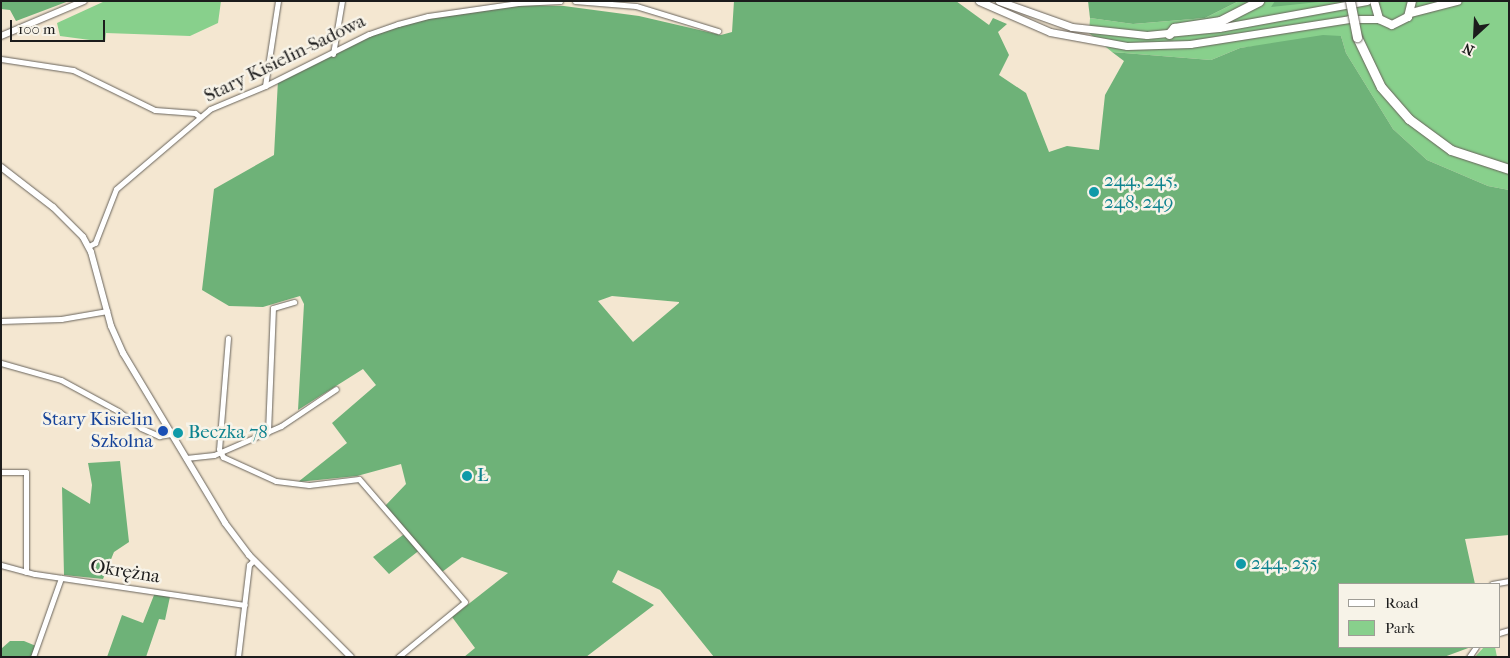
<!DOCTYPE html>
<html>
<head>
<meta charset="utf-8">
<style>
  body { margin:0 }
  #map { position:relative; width:1510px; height:658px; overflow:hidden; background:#f4e7d1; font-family:"IM FELL French Canon",serif }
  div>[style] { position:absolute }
  .green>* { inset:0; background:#88d08c }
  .forest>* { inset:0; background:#6eb278 }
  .roads { filter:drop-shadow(0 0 1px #68635b) drop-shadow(0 0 1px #68635b) }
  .minor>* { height:5px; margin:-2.5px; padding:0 2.5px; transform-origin:2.5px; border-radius:2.5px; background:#fff }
  .tertiary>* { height:6px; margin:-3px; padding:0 3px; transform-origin:3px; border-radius:3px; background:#fff }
  .secondary>* { height:7px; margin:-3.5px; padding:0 3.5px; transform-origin:3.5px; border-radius:3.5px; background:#fff }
  .primary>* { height:8px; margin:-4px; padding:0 4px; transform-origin:4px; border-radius:4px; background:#fff }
  .motorway>* { height:9px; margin:-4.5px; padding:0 4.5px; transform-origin:4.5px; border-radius:4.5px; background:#fff }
  .bridges { filter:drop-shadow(0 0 1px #68635b) drop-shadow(0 0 1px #68635b) }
  .motorway-bridge>* { height:9px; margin:-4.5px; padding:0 4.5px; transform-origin:4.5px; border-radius:4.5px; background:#fff }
  .dots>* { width:14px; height:14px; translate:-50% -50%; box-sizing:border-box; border:2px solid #f7f3e8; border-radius:50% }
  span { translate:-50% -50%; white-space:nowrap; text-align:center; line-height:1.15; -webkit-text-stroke:5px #f7f3e8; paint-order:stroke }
  .street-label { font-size:19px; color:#1c1c1c }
  .culture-label { font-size:19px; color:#0d838f }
  .left { translate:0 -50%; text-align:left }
  .transit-label { font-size:19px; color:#164399 }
  .right { translate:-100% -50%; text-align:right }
  .frame { position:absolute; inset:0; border:2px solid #1c1c1c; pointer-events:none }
  .legend { position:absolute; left:1338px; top:583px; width:162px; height:65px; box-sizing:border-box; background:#f7f3e8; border:1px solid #9f9d96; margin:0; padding:6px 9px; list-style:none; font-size:15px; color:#1c1c1c }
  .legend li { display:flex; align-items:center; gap:10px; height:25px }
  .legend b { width:25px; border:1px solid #9f9d96 }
  .north { position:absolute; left:1450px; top:10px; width:50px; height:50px; -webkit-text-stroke:4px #f7f3e8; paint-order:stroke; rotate:205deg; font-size:14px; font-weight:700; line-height:20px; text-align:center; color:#1c1c1c }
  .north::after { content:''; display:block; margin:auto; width:18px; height:22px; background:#1c1c1c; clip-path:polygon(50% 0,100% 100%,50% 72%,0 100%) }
  .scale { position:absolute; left:10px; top:20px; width:95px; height:22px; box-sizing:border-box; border:2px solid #1c1c1c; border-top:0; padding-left:6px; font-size:15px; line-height:18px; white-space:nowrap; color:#1c1c1c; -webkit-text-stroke:4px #f7f3e8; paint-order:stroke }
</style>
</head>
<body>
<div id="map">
  <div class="green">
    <div style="clip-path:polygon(105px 1px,221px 1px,218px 23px,190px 36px,106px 33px,105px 42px,60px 36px,57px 23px)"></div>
    <div style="clip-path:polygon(1239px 1px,1509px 1px,1509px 190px,1488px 186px,1427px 160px,1393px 129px,1346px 53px,1341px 36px,1240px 48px,1211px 60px,1112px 52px,1089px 33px,1090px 18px,1133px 24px,1205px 18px)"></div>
    <div style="clip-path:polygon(1484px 647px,1495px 647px,1497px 657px,1475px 657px)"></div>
  </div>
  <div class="forest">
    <div style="clip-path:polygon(1px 1px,69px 1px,16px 21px,10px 10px,1px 9px)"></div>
    <div style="clip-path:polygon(evenodd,734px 1px,956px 1px,989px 25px,993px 18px,1007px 24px,998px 32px,1009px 55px,999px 75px,1026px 93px,1049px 152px,1067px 146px,1099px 150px,1105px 95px,1124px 61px,1112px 52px,1211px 60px,1240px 48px,1323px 35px,1341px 36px,1346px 53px,1393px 129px,1427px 160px,1488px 186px,1509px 190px,1509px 535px,1465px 539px,1475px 584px,1339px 584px,1339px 647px,1471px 647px,1444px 657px,714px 657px,660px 590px,618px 570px,612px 582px,654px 605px,586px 657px,464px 657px,475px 648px,452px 617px,508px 573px,462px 557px,442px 572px,421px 549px,389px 574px,373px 557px,407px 532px,385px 506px,406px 484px,401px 464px,357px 476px,298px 482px,347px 443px,332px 423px,376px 385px,363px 369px,298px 410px,304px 304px,300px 296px,263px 307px,229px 306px,202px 290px,214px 189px,274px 155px,278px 80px,392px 24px,522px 5px,564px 6px,639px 16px,721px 35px,732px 32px,734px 1px,612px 296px,679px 302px,679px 303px,633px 342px,598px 301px,612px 296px)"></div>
    <div style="clip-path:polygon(1088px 1px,1239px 1px,1205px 18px,1133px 24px,1090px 18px)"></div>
    <div style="clip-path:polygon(1275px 1px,1328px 1px,1271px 7px)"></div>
    <div style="clip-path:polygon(120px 461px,129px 542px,114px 552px,103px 579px,64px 575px,62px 487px,90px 504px,92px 485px,88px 463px)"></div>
    <div style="clip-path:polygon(156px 590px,171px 592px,165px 620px,159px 619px,146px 657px,107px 657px,122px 615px,143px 623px)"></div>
    <div style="clip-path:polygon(10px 641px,24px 641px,36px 646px,31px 657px,1px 657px,1px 649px)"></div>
  </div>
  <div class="roads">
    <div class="minor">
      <div style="left:575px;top:1px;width:61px;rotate:4.7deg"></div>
      <div style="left:636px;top:6px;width:86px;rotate:17deg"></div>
      <div style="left:333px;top:54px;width:54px;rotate:-80.4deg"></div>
      <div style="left:1px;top:59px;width:73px;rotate:8.7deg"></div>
      <div style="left:73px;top:70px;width:91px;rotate:26deg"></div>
      <div style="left:155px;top:110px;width:40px;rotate:4.3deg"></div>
      <div style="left:195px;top:113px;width:6px;rotate:39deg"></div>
      <div style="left:265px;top:86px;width:86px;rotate:-81.3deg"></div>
      <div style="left:89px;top:246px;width:7px;rotate:-27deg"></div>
      <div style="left:95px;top:243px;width:58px;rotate:-68.7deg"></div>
      <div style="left:116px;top:189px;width:123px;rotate:-40.4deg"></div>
      <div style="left:210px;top:109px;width:60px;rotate:-22.7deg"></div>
      <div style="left:265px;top:86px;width:116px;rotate:-26.6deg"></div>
      <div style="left:369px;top:34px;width:31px;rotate:-19deg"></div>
      <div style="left:398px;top:24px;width:31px;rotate:-15deg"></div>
      <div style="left:428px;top:16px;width:91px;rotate:-8.2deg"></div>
      <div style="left:518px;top:3px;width:42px;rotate:-2.7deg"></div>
      <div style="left:1px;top:321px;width:60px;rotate:-1.9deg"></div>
      <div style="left:61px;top:319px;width:47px;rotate:-9.9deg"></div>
      <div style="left:228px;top:338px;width:111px;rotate:94.6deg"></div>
      <div style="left:219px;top:449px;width:9px;rotate:63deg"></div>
      <div style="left:223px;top:457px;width:58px;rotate:24.4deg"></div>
      <div style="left:276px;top:481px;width:33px;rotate:7deg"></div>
      <div style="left:309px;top:485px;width:50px;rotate:-6.8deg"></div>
      <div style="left:359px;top:479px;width:162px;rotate:49.2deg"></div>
      <div style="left:465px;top:602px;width:87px;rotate:140.6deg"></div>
      <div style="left:1px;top:363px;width:62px;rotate:15.8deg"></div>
      <div style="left:61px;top:380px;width:65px;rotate:28.5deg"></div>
      <div style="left:118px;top:411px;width:29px;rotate:36deg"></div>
      <div style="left:141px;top:428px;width:20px;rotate:24deg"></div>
      <div style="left:159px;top:436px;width:12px;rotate:-9deg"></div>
      <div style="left:268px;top:432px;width:124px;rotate:-87.7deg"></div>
      <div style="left:273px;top:308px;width:22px;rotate:-16deg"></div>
      <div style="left:186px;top:458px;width:28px;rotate:-6deg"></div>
      <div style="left:214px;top:455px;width:73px;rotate:-23.4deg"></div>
      <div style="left:281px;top:426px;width:66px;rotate:-33.9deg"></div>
      <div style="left:1px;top:472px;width:25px"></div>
      <div style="left:26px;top:472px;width:100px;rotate:90deg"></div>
      <div style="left:1px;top:565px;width:35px;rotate:15deg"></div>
      <div style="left:35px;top:574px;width:212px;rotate:8.4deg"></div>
      <div style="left:1492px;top:584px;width:17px;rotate:-10deg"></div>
      <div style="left:1499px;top:633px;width:10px;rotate:-17deg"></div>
      <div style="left:33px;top:657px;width:84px;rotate:-70.5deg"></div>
      <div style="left:238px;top:657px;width:93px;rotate:-83.2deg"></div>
      <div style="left:249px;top:565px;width:7px;rotate:-45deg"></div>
      <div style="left:1469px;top:657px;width:12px;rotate:-55deg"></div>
    </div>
    <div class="tertiary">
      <div style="left:1px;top:36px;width:90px;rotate:-22.9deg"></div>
      <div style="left:1px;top:167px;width:66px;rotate:37.6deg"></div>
      <div style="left:53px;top:207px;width:42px;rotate:45deg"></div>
      <div style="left:83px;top:237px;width:17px;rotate:62deg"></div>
      <div style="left:91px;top:252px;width:77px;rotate:74.9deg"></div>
      <div style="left:111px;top:326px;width:30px;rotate:66deg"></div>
      <div style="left:123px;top:353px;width:198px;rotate:59deg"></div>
      <div style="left:225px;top:523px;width:40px;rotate:53deg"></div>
      <div style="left:249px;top:555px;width:144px;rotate:45deg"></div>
    </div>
    <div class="secondary">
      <div style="left:979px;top:1px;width:77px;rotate:23.6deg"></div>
      <div style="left:1050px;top:32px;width:78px;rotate:10.3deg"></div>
      <div style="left:1127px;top:46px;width:63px;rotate:-1.8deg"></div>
      <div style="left:1190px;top:44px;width:161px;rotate:-8.9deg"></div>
      <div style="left:1349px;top:19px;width:30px"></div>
      <div style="left:999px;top:1px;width:77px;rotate:19.6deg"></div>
      <div style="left:1072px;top:27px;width:75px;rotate:6.1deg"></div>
      <div style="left:1147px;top:35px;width:72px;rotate:-5.6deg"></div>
      <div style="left:1219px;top:28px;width:150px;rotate:-10.3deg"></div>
    </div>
    <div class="primary">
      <div style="left:1374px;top:1px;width:19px;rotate:74deg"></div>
      <div style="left:1379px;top:19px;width:14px;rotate:25deg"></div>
      <div style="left:1392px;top:25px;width:18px;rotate:-27deg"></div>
      <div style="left:1408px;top:17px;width:16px;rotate:-76deg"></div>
      <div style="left:1411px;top:13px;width:48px;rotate:-14.6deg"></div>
    </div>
    <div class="motorway">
      <div style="left:1169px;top:34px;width:8px;rotate:-50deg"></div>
      <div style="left:1174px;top:28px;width:47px;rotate:-8.7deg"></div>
      <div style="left:1220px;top:21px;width:44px;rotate:-27.1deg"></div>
      <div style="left:1357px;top:37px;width:55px;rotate:64.4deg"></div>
      <div style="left:1381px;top:87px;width:43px;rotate:48.8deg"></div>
      <div style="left:1409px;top:119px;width:52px;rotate:36.4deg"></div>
      <div style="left:1451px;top:150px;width:61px;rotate:18.1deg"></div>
    </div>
  </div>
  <div class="bridges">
    <div class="motorway-bridge">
      <div style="left:1350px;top:1px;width:37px;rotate:79deg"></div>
    </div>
  </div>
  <div class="dots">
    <div style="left:1094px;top:192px;background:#0f9aa8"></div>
    <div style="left:163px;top:431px;background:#1a4fb4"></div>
    <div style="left:178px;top:433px;background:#0f9aa8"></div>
    <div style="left:467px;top:476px;background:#0f9aa8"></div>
    <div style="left:1241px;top:564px;background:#0f9aa8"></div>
  </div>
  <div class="street-label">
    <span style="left:285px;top:59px;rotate:-26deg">Stary Kisielin-Sadowa</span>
    <span style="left:125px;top:572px;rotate:9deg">Okrężna</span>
  </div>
  <div class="culture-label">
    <span class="left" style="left:1104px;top:192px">244, 245,<br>248, 249</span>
    <span class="left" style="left:188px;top:433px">Beczka 78</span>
    <span class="left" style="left:477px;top:476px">Ł</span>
    <span class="left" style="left:1251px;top:564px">244, 255</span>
  </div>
  <div class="transit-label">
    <span class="right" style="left:153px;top:431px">Stary Kisielin<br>Szkolna</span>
  </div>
  <div class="frame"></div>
  <ul class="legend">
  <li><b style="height:6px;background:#fff"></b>Road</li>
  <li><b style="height:14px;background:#88d08c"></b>Park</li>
  </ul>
  <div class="north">N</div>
  <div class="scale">100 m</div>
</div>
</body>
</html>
